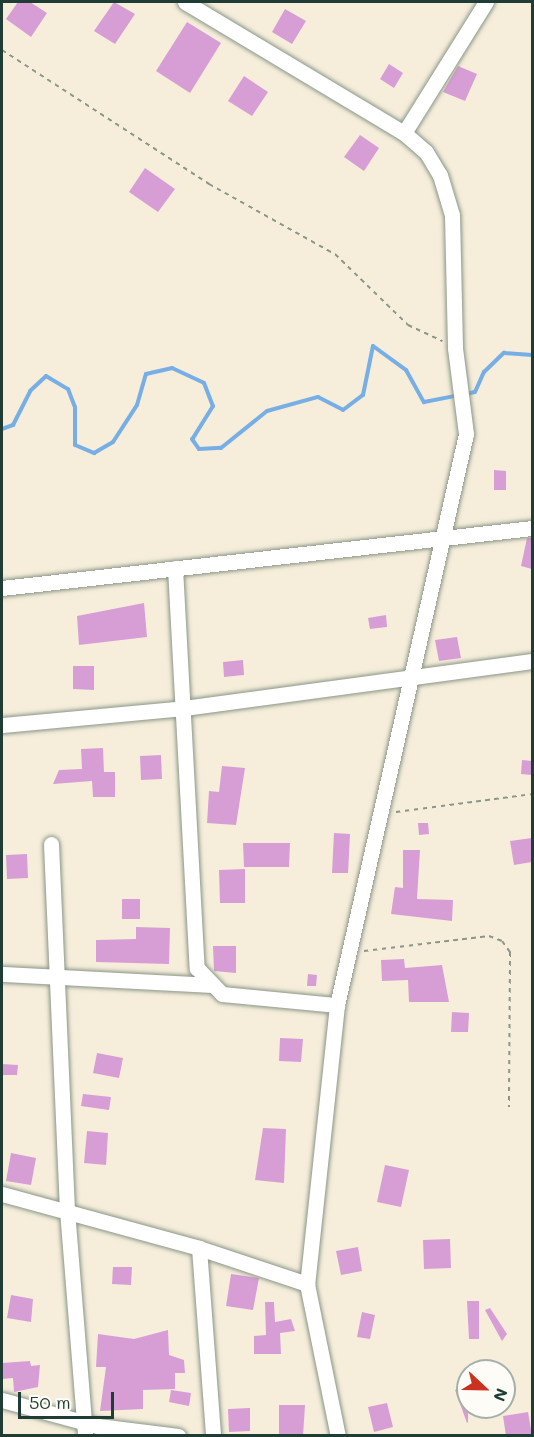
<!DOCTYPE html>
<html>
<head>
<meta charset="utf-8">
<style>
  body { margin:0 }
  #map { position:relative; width:534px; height:1437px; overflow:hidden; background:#f6eedb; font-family:Mali,sans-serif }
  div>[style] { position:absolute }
  .stream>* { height:4px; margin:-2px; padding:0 2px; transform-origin:2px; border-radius:2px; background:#76aee5 }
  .building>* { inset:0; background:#d79ed5 }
  .path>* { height:2px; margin-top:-1px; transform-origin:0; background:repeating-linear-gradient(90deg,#8a9688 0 4.5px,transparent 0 9px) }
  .roads { filter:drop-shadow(0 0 2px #8a9688) drop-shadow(0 0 2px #8a9688) }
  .minor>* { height:15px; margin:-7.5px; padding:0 7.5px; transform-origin:7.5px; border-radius:7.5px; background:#fff }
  span { translate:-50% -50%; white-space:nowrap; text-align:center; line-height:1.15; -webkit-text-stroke:4.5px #fdfcf7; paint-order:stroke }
  .frame { position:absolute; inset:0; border:3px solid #1f3d34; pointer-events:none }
  .north { position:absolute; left:456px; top:1359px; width:60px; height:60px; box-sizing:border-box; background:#fdfcf7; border:2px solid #a4b0a9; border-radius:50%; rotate:112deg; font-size:16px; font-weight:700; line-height:24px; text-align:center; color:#1f3d34 }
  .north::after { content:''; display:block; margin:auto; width:21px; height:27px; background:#c8321e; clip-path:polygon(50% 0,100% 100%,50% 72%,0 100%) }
  .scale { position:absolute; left:18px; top:1392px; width:96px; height:27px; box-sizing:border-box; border:3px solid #1f3d34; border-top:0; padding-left:8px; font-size:18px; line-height:21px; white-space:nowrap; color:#1f3d34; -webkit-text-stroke:4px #fdfcf7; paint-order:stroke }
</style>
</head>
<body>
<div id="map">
  <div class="stream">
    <div style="left:466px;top:394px;width:9px;rotate:-13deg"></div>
    <div style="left:475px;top:392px;width:22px;rotate:-66deg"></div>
    <div style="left:484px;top:372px;width:28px;rotate:-44deg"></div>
    <div style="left:504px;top:353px;width:28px;rotate:4deg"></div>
    <div style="left:2px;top:429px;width:12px;rotate:-20deg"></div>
    <div style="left:13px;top:425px;width:38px;rotate:-63deg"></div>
    <div style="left:30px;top:391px;width:22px;rotate:-43deg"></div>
    <div style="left:46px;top:376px;width:26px;rotate:31deg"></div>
    <div style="left:68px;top:389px;width:19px;rotate:69deg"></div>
    <div style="left:75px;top:407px;width:38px;rotate:90deg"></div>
    <div style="left:75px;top:445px;width:21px;rotate:23deg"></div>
    <div style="left:94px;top:453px;width:22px;rotate:-30deg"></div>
    <div style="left:113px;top:442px;width:44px;rotate:-57deg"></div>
    <div style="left:137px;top:405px;width:32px;rotate:-74deg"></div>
    <div style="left:146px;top:374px;width:27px;rotate:-13deg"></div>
    <div style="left:172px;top:368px;width:35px;rotate:25deg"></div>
    <div style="left:204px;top:383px;width:25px;rotate:69deg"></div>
    <div style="left:213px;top:406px;width:39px;rotate:122deg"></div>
    <div style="left:192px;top:439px;width:12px;rotate:55deg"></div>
    <div style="left:199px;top:449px;width:22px;rotate:-3deg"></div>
    <div style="left:221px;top:448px;width:59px;rotate:-38.8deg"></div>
    <div style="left:267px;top:411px;width:53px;rotate:-15.4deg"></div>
    <div style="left:318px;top:397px;width:28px;rotate:27deg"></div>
    <div style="left:343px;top:410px;width:25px;rotate:-37deg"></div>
    <div style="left:363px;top:395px;width:50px;rotate:-78.5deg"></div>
    <div style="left:373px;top:346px;width:41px;rotate:36deg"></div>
    <div style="left:406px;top:370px;width:37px;rotate:61deg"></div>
    <div style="left:424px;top:402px;width:36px;rotate:-11deg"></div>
  </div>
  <div class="building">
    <div style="clip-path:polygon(18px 2px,30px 2px,47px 13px,31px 37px,6px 19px)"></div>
    <div style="clip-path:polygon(114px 2px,135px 14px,115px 44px,94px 31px)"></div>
    <div style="clip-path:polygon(285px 9px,306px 21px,292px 44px,272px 32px)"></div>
    <div style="clip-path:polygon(187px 22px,221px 43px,190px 93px,156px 71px)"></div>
    <div style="clip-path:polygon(389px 64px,403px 73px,394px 88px,380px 79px)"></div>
    <div style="clip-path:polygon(458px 66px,477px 74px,465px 101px,443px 92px)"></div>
    <div style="clip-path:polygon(244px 76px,268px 92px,252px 116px,228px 101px)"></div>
    <div style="clip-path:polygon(360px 135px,379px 148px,364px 171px,344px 157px)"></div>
    <div style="clip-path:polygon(145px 168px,175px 189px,158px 212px,129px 192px)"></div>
    <div style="clip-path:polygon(494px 470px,506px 471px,506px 490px,494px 490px)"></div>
    <div style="clip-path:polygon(527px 538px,532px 538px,532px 569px,521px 566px)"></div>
    <div style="clip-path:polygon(144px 603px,147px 637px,79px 645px,77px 616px)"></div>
    <div style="clip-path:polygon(386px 615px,387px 627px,370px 629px,368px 618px)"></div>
    <div style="clip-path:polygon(457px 637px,461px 658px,439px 661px,435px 640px)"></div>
    <div style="clip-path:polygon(243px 660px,244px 675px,224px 677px,223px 662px)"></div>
    <div style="clip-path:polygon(73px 666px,94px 666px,94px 690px,73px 689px)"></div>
    <div style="clip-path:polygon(103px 748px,104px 772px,115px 772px,115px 797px,93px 797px,92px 781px,53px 784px,59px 770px,82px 769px,81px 749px)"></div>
    <div style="clip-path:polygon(161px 755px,162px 779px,141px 780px,140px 756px)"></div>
    <div style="clip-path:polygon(522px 760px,532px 761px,532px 775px,521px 774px)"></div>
    <div style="clip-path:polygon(222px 766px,245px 768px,236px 825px,207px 823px,209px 791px,219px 792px)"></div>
    <div style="clip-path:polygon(418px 823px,428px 823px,429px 834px,419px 835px)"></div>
    <div style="clip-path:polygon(334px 833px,350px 834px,348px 873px,332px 873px)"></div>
    <div style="clip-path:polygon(532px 838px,532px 862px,514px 865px,510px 841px)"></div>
    <div style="clip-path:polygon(243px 843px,290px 843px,289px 867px,244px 867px)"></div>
    <div style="clip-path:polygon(403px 850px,420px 850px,417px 899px,453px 900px,452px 921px,391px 914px,395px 887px,403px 888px)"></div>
    <div style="clip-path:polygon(27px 854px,28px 878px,7px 879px,6px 855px)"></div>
    <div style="clip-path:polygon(245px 869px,245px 903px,220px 903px,219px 870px)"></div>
    <div style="clip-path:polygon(122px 899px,140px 899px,140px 919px,122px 919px)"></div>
    <div style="clip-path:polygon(136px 927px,170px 928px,169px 964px,96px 962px,96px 940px,136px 939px)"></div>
    <div style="clip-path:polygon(213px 946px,236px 946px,236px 973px,214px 971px)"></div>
    <div style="clip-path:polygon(404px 959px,405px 968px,442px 965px,449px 1002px,409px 1002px,408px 980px,382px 981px,381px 960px)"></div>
    <div style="clip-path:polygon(308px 974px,317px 975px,316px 986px,307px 986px)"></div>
    <div style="clip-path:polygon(452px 1012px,469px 1013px,468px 1032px,451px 1032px)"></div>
    <div style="clip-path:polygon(280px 1038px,303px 1039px,301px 1062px,279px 1061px)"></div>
    <div style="clip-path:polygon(97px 1053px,123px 1058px,119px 1078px,93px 1073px)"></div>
    <div style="clip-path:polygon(2px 1064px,18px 1065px,17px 1075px,2px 1075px)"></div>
    <div style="clip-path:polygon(83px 1094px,111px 1097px,109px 1110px,81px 1106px)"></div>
    <div style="clip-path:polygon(263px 1128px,286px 1129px,284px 1183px,255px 1180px)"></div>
    <div style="clip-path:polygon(87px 1131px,108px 1133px,106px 1165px,84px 1163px)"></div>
    <div style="clip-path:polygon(11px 1153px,36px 1158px,31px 1185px,6px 1181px)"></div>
    <div style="clip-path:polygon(385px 1165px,409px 1170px,401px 1207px,377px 1202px)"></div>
    <div style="clip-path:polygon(450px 1239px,451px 1268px,424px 1269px,423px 1240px)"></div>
    <div style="clip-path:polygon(358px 1247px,362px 1271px,341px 1275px,336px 1251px)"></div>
    <div style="clip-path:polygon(113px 1267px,132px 1267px,131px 1285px,112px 1284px)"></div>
    <div style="clip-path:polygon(231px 1274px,259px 1278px,253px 1310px,226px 1306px)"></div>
    <div style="clip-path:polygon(11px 1295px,33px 1299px,31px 1322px,7px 1318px)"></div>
    <div style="clip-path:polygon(467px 1301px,479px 1301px,479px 1339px,469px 1339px)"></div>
    <div style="clip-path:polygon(265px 1302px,274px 1302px,275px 1322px,291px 1319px,295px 1331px,280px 1333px,281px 1354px,254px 1354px,254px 1336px,266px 1335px)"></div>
    <div style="clip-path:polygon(490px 1308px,507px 1334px,502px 1341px,485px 1310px)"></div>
    <div style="clip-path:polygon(362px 1312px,375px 1315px,370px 1339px,357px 1337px)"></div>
    <div style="clip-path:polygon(168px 1330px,169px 1355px,184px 1360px,185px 1373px,175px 1373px,175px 1389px,143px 1390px,143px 1409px,100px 1411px,106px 1367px,96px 1367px,98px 1334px,134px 1339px)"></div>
    <div style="clip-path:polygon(30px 1361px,31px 1366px,40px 1365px,38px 1387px,14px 1392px,13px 1378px,2px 1379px,2px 1363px)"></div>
    <div style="clip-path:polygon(468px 1385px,468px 1422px,467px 1423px,455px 1390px)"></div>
    <div style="clip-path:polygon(171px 1390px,191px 1393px,189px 1406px,169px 1402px)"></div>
    <div style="clip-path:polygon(387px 1403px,393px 1427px,374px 1432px,368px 1407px)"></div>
    <div style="clip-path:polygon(279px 1405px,305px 1405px,303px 1436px,279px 1436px)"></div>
    <div style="clip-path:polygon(250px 1408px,250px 1431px,229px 1432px,228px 1409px)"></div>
    <div style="clip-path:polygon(528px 1412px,532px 1436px,506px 1436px,503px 1416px)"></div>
  </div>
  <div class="path">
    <div style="left:2px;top:50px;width:247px;rotate:32.9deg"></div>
    <div style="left:209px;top:184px;width:144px;rotate:29.1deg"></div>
    <div style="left:335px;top:254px;width:102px;rotate:44.2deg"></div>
    <div style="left:408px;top:325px;width:38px;rotate:25deg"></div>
    <div style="left:396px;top:812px;width:137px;rotate:-7.5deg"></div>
    <div style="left:364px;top:951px;width:126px;rotate:-6.8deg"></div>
    <div style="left:489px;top:936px;width:14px;rotate:21deg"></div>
    <div style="left:502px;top:941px;width:14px;rotate:54deg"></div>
    <div style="left:510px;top:952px;width:155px;rotate:90.4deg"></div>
  </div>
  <div class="roads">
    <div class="minor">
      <div style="left:185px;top:2px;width:255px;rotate:30.9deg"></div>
      <div style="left:404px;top:133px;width:29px;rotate:41deg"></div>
      <div style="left:426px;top:152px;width:27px;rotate:59deg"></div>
      <div style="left:440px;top:175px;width:42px;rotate:73.3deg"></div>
      <div style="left:452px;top:215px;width:133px;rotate:88.7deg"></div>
      <div style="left:455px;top:348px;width:87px;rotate:82.7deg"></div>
      <div style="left:466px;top:434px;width:585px;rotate:102.73deg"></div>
      <div style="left:337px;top:1005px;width:281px;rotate:96.1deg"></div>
      <div style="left:307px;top:1284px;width:155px;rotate:78.5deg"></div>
      <div style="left:404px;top:133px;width:155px;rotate:-58deg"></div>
      <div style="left:175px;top:568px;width:401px;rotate:86.9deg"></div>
      <div style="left:197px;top:968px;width:36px;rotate:46deg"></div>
      <div style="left:222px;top:994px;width:116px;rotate:5.5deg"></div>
      <div style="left:2px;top:588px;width:533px;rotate:-6.46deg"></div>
      <div style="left:2px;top:725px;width:183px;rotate:-5.3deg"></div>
      <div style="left:184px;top:708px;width:351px;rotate:-7.7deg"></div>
      <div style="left:51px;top:844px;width:366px;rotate:87.5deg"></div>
      <div style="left:67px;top:1210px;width:227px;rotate:85.4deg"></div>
      <div style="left:2px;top:974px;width:208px;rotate:3deg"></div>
      <div style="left:2px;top:1194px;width:204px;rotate:15.3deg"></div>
      <div style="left:199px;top:1248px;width:114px;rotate:18.4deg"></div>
      <div style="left:199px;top:1248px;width:189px;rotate:85.7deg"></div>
      <div style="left:2px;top:1400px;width:99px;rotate:15.2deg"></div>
      <div style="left:98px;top:1426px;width:81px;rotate:7.1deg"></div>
    </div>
  </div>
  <div class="frame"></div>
  <div class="north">N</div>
  <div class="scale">50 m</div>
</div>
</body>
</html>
